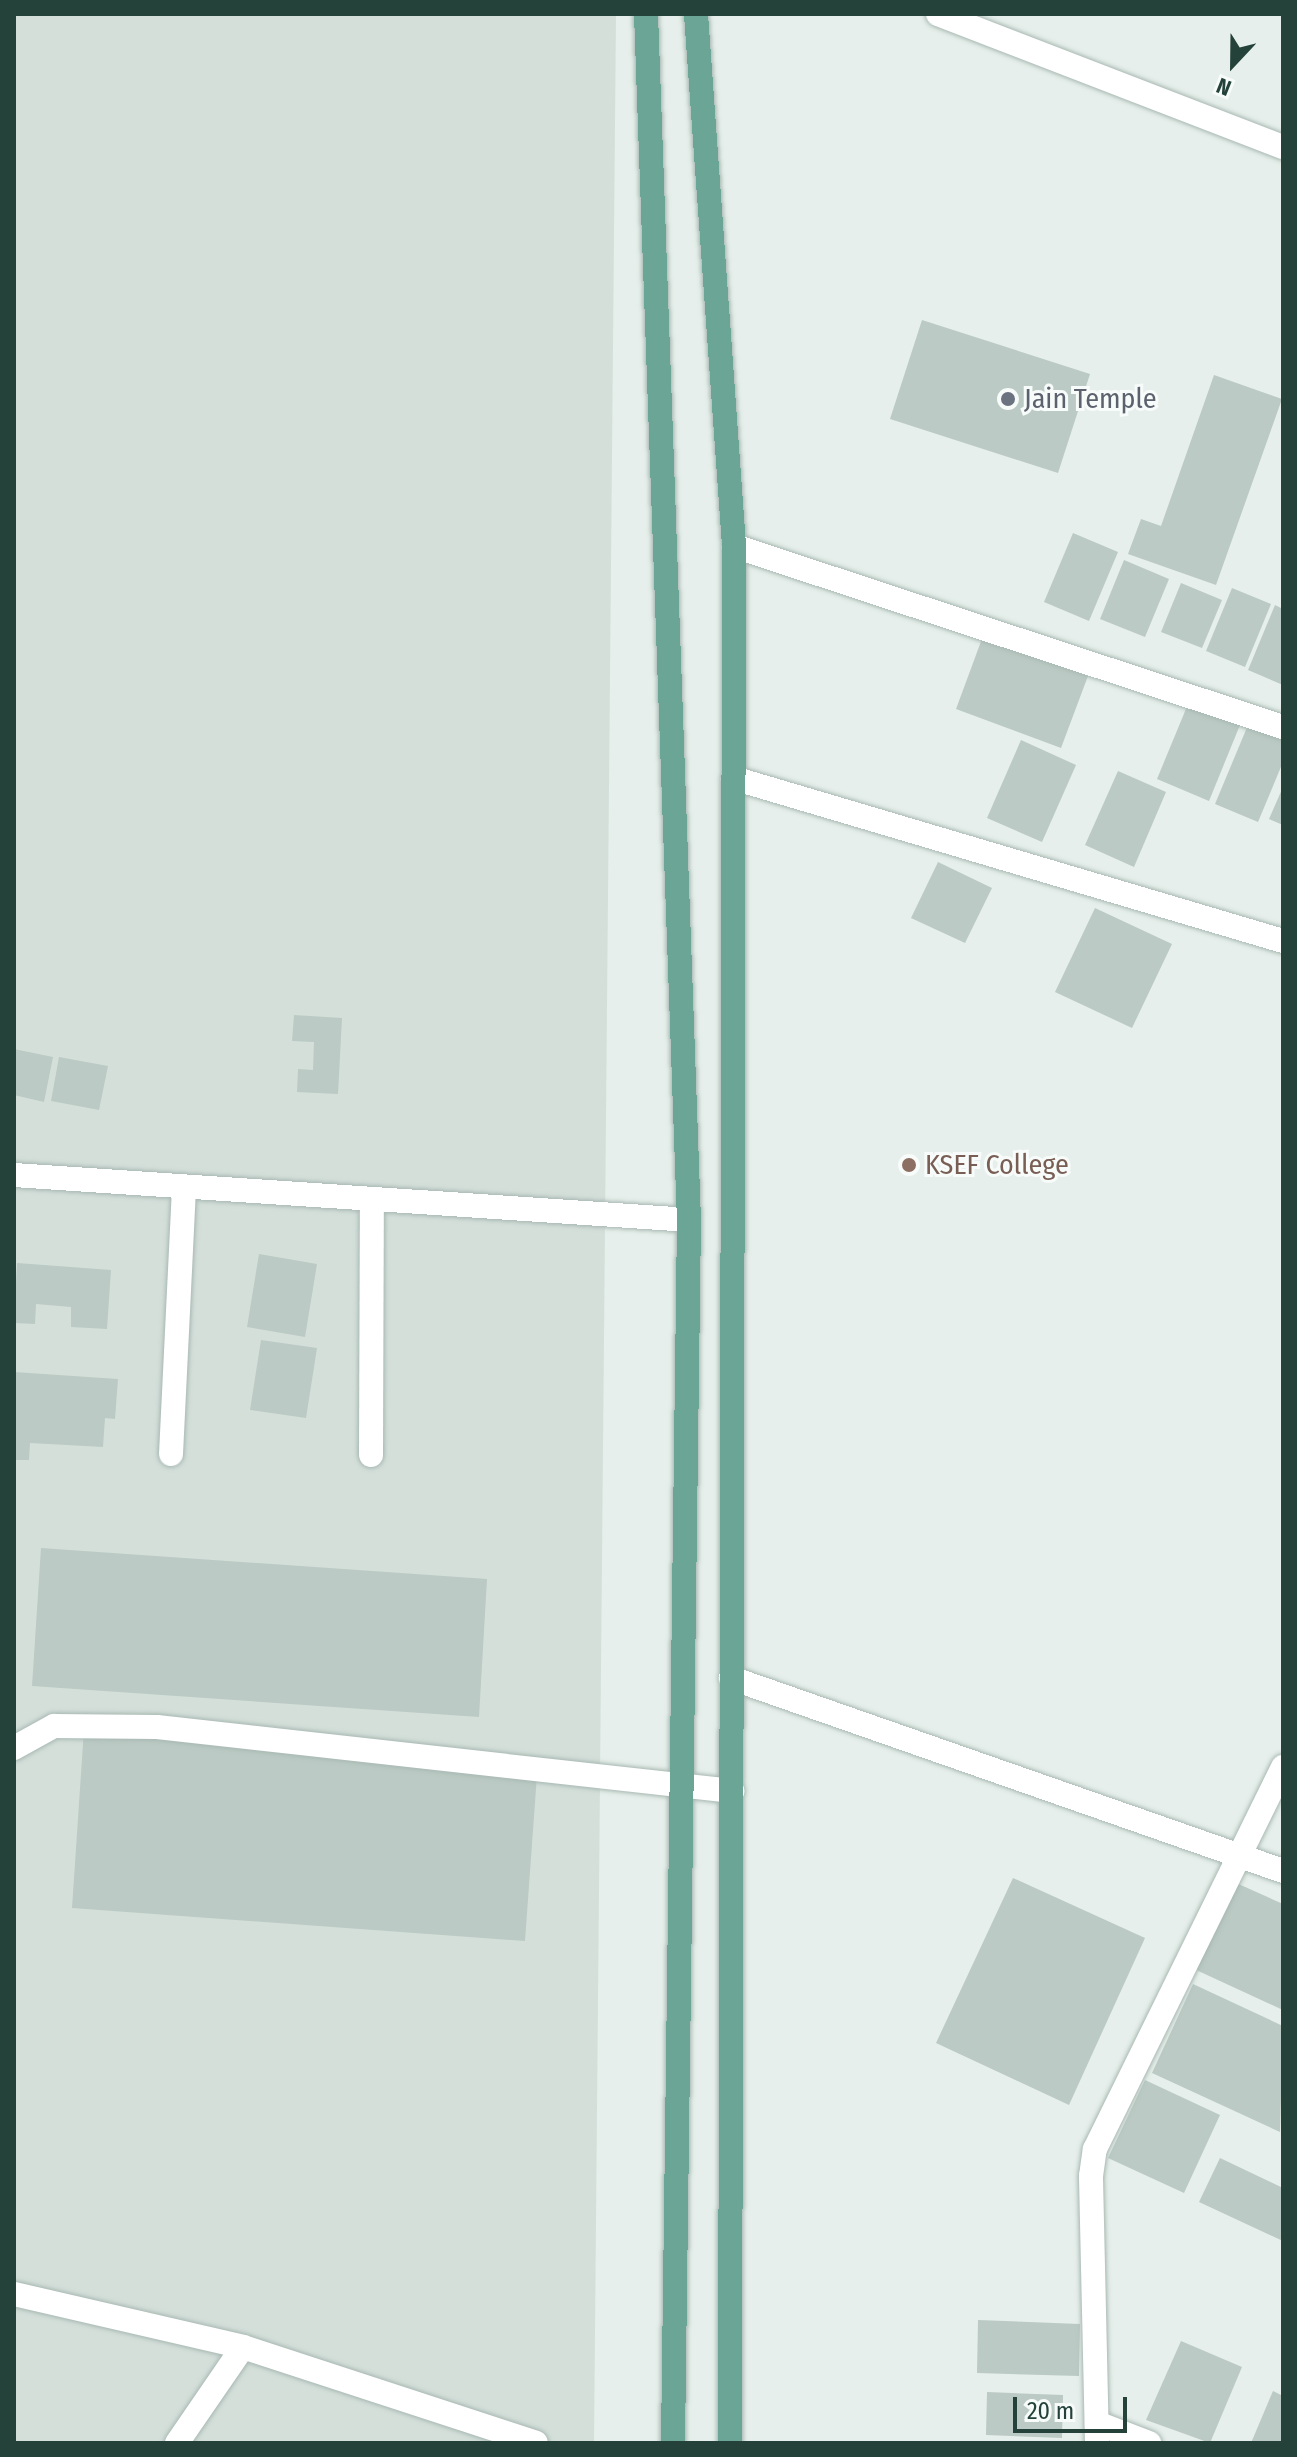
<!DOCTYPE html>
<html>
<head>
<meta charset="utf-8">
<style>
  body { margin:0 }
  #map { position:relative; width:1297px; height:2457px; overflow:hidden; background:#e6efeb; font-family:"Fira Sans Condensed",sans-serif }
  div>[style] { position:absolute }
  .built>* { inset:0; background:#d4dfda }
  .building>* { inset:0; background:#bbcac4 }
  .roads { filter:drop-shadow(0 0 2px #a8b8b2) drop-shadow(0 0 2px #a8b8b2) }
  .minor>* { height:24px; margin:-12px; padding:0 12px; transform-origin:12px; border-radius:12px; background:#fff }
  .major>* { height:24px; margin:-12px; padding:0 12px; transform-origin:12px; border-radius:12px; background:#6aa596 }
  .dots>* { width:22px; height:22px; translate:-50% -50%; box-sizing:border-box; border:4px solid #f7fbf9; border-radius:50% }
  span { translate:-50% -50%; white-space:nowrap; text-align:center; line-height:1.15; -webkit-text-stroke:6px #f7fbf9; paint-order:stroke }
  .worship-label { font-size:28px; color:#5b616d }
  .left { translate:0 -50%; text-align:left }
  .education-label { font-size:28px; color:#785e54 }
  .frame { position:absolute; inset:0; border:16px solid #24423a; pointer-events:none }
  .north { position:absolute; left:1193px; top:24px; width:80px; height:80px; -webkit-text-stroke:6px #f7fbf9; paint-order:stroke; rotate:202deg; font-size:22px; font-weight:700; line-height:32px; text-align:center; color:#24423a }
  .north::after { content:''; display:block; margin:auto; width:28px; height:36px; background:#24423a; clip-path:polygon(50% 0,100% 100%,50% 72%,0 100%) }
  .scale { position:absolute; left:1013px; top:2397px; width:114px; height:36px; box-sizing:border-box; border:4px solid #24423a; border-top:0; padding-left:10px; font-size:24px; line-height:28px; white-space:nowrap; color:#24423a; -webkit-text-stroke:6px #f7fbf9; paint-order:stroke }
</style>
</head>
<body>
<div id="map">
  <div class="built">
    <div style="clip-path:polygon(14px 14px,616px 14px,594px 2443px,14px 2443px)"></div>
  </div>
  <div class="building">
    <div style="clip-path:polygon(922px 320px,1090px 374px,1058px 473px,890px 419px)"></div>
    <div style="clip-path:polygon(1214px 375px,1282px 399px,1216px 585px,1128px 554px,1141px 519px,1161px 526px)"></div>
    <div style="clip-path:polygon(1073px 533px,1118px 552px,1089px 621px,1044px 602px)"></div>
    <div style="clip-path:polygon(1124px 560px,1169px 579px,1145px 637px,1100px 619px)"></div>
    <div style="clip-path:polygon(1181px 583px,1222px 600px,1202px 648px,1161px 632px)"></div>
    <div style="clip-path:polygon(1232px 588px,1271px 604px,1245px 667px,1206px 651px)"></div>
    <div style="clip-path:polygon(1275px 605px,1283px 609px,1283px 685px,1248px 670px)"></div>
    <div style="clip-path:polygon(983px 636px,1088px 676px,1061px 748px,956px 709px)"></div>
    <div style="clip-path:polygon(1188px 704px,1240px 725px,1209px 801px,1157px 779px)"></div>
    <div style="clip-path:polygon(1248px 725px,1283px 740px,1283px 762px,1258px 822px,1215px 804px)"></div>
    <div style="clip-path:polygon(1021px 740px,1076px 765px,1042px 842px,987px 818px)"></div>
    <div style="clip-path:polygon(1118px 771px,1166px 792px,1134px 867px,1085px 845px)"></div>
    <div style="clip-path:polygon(1283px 787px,1283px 825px,1269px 819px)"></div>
    <div style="clip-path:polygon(938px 862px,992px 888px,965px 943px,911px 918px)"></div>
    <div style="clip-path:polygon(1095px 908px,1172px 944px,1132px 1028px,1055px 992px)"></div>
    <div style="clip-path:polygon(294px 1015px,342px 1018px,338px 1094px,297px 1092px,298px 1069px,313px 1070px,314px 1042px,292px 1041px)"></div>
    <div style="clip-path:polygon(14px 1049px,53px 1057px,44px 1102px,14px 1095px)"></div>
    <div style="clip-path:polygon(59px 1057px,108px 1066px,99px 1110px,51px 1101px)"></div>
    <div style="clip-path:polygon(259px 1254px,317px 1264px,305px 1337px,247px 1327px)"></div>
    <div style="clip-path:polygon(17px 1263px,111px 1270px,107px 1329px,71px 1327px,71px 1307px,36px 1304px,35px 1324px,14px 1323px)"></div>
    <div style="clip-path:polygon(261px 1340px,317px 1348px,306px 1418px,250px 1410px)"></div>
    <div style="clip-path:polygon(14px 1372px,118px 1379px,115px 1419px,105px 1418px,103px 1447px,30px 1443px,29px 1460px,14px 1460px)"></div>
    <div style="clip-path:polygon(41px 1548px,487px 1579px,479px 1717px,32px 1686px)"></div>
    <div style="clip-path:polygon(84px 1729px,538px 1761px,525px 1941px,72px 1908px)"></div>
    <div style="clip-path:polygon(1013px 1878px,1145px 1938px,1069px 2105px,936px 2043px)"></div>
    <div style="clip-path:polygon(1234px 1882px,1283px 1904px,1283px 2010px,1194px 1969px)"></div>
    <div style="clip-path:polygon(1193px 1984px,1283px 2026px,1280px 2132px,1152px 2073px)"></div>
    <div style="clip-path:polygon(1145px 2080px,1220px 2115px,1184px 2193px,1108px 2158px)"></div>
    <div style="clip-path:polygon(1220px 2158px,1283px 2188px,1283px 2241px,1199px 2202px)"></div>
    <div style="clip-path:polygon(978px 2320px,1080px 2324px,1079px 2376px,977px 2373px)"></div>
    <div style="clip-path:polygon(1181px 2341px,1242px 2367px,1210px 2443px,1146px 2420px)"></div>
    <div style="clip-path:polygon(1273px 2391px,1283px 2396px,1283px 2443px,1251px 2443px)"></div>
    <div style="clip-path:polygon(987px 2392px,1063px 2395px,1062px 2438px,986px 2435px)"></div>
  </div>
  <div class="roads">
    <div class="minor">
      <div style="left:938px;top:14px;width:370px;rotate:21.1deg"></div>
      <div style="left:734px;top:546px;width:578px;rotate:18.25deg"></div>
      <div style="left:733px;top:778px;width:574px;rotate:16.51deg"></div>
      <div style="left:14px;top:1175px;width:676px;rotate:3.81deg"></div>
      <div style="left:171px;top:1454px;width:267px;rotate:-87.2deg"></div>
      <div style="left:371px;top:1455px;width:256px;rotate:-89.8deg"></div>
      <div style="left:731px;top:1678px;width:585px;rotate:19.27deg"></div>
      <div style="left:14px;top:1748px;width:46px;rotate:-28.8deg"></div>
      <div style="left:54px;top:1726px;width:103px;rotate:0.6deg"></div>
      <div style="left:157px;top:1727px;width:579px;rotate:6.35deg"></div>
      <div style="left:14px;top:2294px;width:235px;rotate:13deg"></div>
      <div style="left:243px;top:2347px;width:308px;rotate:18.1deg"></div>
      <div style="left:1097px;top:2423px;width:56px;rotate:21deg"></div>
      <div style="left:177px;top:2443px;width:116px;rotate:-55.5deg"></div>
      <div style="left:1097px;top:2443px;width:267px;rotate:-91.3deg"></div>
      <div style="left:1091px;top:2176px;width:27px;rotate:-82deg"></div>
      <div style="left:1095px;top:2149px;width:426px;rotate:-63.8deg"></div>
    </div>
    <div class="major">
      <div style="left:646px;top:14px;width:1207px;rotate:87.96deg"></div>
      <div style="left:689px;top:1220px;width:1223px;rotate:90.75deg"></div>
      <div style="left:696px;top:14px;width:533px;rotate:85.91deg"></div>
      <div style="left:734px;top:546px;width:1897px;rotate:90.12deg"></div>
    </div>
  </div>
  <div class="dots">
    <div style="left:1008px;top:399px;background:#6b7280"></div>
    <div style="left:909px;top:1165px;background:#8d6e63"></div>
  </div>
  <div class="worship-label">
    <span class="left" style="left:1024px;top:399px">Jain Temple</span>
  </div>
  <div class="education-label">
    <span class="left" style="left:925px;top:1165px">KSEF College</span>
  </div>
  <div class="frame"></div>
  <div class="north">N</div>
  <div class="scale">20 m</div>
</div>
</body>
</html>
